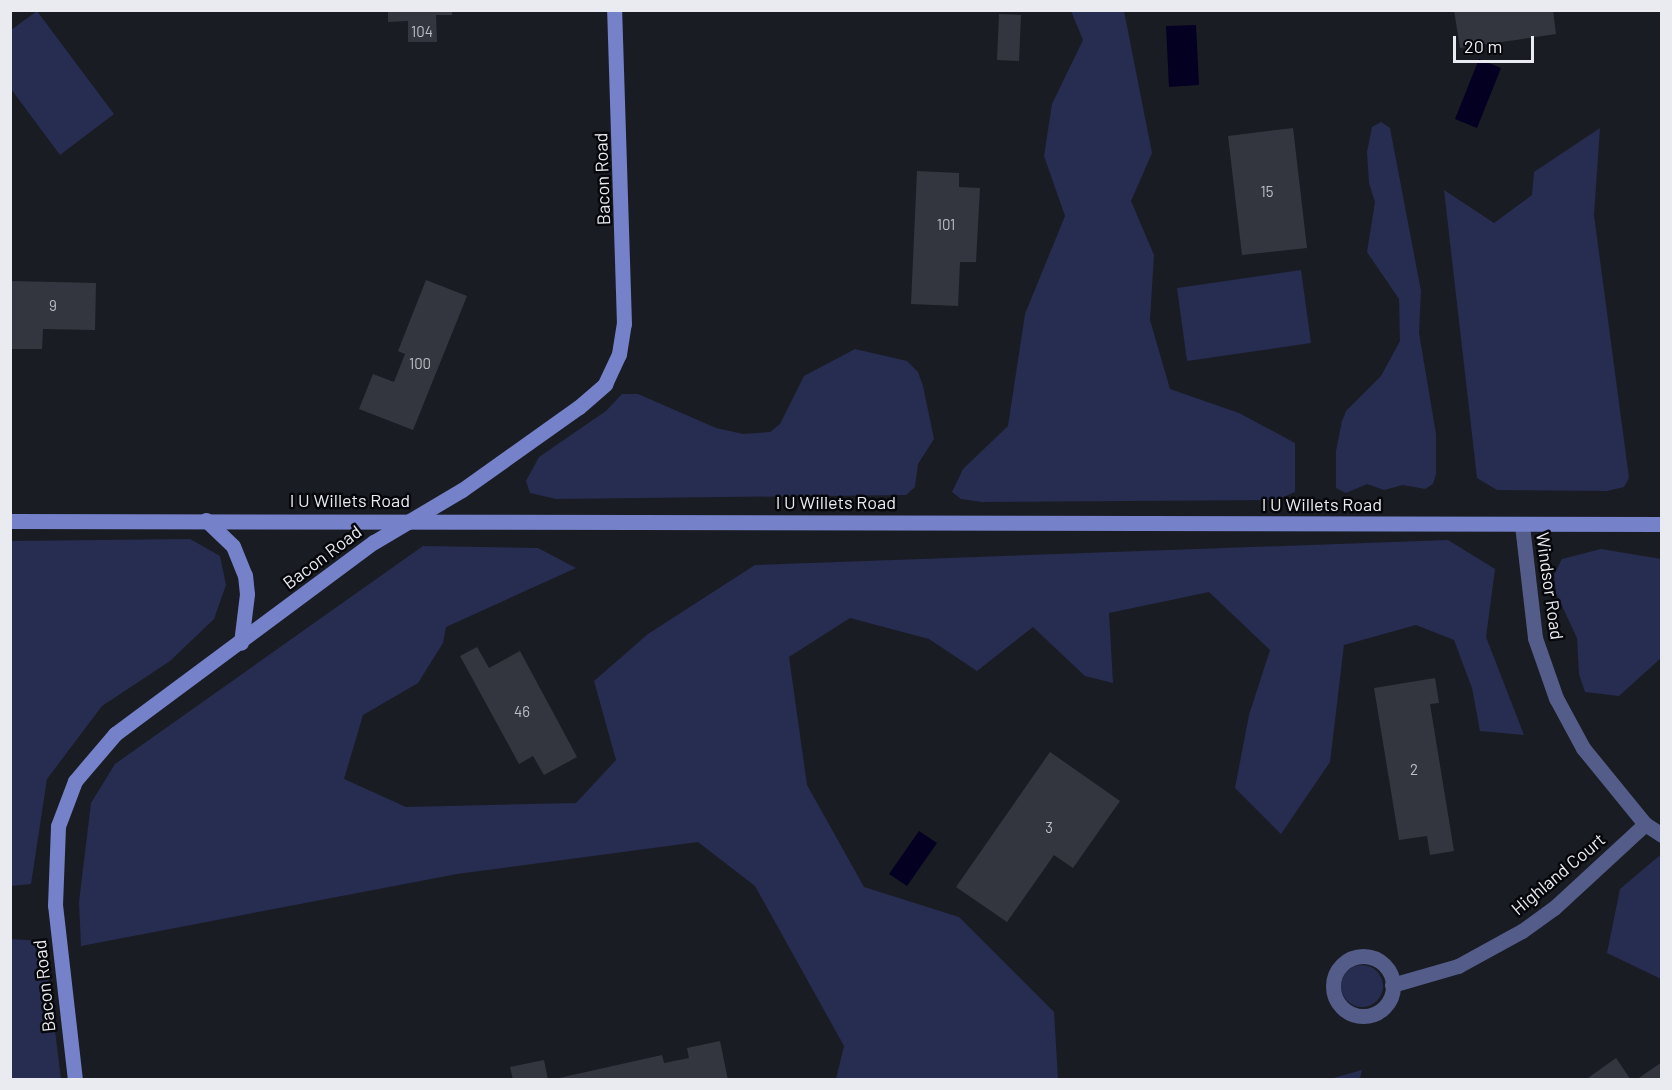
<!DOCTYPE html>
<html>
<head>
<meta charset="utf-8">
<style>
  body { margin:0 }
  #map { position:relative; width:1672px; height:1090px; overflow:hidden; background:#1a1c24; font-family:Barlow,sans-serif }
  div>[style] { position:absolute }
  .green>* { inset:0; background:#272c51 }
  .round { border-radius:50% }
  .water>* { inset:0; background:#030022 }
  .building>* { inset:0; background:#34363f }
  .street>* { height:15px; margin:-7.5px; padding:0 7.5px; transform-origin:7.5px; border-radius:7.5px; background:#545d89 }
  .street>.ring { margin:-7.5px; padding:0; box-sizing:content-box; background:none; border:15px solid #545d89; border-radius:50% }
  .secondary>* { height:15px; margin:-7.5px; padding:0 7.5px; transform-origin:7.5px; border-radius:7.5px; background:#7581c9 }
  span { translate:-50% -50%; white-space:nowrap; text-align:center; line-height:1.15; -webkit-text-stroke:5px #06070a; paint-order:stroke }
  .number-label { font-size:15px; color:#bcbec4 }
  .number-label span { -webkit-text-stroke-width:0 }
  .street-label { font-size:18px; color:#eaebf1 }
  .frame { position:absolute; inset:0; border:12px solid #eaebf1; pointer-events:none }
  .scale { position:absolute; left:1453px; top:36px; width:81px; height:27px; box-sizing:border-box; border:3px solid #eaebf1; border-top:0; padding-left:8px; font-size:18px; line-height:21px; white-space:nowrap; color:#eaebf1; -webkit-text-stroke:4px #06070a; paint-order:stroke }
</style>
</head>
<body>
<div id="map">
  <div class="green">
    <div style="clip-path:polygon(37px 11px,114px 114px,60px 155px,11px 89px,11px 30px)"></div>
    <div style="clip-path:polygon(1071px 11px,1124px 11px,1152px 153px,1131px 201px,1154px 255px,1150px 320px,1170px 389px,1239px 413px,1295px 443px,1295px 492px,1276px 500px,982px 502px,961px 499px,952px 492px,963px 469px,1008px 426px,1025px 314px,1065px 216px,1044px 156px,1052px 104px,1083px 40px)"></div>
    <div style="clip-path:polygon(1381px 122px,1390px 128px,1421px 291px,1419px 333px,1436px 434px,1436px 474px,1433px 484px,1425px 489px,1403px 485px,1384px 490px,1367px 484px,1346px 493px,1336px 488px,1336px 451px,1342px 421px,1346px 411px,1381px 376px,1400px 341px,1399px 299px,1367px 252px,1375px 202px,1369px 183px,1367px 152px,1372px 127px)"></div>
    <div style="clip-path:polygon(1600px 128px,1594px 215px,1629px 478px,1624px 487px,1607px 491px,1497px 490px,1477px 478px,1444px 190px,1494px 223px,1532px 195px,1534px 172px)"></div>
    <div style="clip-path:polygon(1301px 270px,1311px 343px,1187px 361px,1177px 288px)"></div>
    <div style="clip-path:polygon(855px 349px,907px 361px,918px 372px,923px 386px,934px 439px,918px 464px,915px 487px,906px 495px,556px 499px,530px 493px,526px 481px,539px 457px,606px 411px,622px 394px,638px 394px,716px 428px,743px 434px,770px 432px,780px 424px,804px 376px)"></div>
    <div style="clip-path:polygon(190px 539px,220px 556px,226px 585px,214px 619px,170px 661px,102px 706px,47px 779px,31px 884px,11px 886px,11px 541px)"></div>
    <div style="clip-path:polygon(1448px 540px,1495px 569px,1486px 637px,1524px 735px,1480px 731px,1472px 688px,1454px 640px,1416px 625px,1344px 645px,1330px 762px,1281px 834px,1235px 788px,1249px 715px,1270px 650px,1209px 592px,1109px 613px,1113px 683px,1085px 676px,1033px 627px,977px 671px,929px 639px,850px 618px,789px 657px,807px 785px,864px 887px,959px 917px,1054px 1012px,1058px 1079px,836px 1079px,844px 1046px,755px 886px,698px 842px,457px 874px,81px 946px,79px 902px,91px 803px,115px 764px,423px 546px,538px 548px,576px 568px,446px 627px,443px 643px,418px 683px,363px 715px,344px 779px,406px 807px,576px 803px,616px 760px,594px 681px,648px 634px,755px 565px)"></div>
    <div style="clip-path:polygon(1601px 549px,1661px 559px,1661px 658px,1619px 696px,1585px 692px,1579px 674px,1577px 638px,1556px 593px,1554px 575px,1562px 559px)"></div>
    <div style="clip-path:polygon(1659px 856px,1662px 858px,1661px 979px,1607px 953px,1620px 889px)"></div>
    <div style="clip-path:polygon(10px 939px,44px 941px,61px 1079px,11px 1079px)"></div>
    <div class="round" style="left:1341px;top:965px;width:42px;height:42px"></div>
    <div style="clip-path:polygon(1362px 1070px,1360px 1079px,1330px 1079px)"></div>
  </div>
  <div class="water">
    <div style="clip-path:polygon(1196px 25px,1199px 85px,1169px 87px,1166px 26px)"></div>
    <div style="clip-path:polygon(1479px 59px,1501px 68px,1477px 128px,1455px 119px)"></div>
    <div style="clip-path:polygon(919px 831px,937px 843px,907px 886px,889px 874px)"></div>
  </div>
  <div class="building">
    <div style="clip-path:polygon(388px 10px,452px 10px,452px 15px,436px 15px,437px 42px,408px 42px,408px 21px,388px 22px)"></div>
    <div style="clip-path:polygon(1454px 10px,1553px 10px,1556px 34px,1460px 48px)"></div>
    <div style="clip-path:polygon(999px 14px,1021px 15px,1019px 61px,997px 60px)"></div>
    <div style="clip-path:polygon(1293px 128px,1307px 248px,1242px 255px,1228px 136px)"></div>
    <div style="clip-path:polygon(917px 171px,959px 173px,959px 187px,980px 188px,976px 262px,960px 262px,958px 306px,911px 304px)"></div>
    <div style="clip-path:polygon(426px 280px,467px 296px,413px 430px,359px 409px,373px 374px,394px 382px,405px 354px,398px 351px)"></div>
    <div style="clip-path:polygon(10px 281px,96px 283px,95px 330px,43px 329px,42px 349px,10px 349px)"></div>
    <div style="clip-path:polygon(477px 647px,489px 668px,520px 651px,577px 757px,544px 775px,533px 756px,519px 764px,460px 656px)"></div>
    <div style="clip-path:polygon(1435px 678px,1439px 703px,1430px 704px,1454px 851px,1430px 855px,1427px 836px,1399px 840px,1374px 688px)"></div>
    <div style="clip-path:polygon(1050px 752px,1120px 801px,1073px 868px,1054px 855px,1007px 922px,956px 887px)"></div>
    <div style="clip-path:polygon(720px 1041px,728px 1080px,550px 1080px,662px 1055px,664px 1063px,689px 1058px,687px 1048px)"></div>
    <div style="clip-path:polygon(1616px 1058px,1631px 1080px,1589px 1080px,1588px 1078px)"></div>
    <div style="clip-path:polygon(544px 1060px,548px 1080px,513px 1080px,510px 1067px)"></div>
    <div style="clip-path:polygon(1662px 1062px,1662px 1080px,1636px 1080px)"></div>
  </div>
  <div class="street">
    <div style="left:1522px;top:525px;width:114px;rotate:83.4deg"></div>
    <div style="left:1535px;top:638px;width:64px;rotate:70.7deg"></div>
    <div style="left:1556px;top:698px;width:57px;rotate:61.6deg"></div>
    <div style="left:1583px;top:748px;width:98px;rotate:50.8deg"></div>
    <div style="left:1645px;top:824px;width:20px;rotate:33deg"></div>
    <div class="ring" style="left:1333px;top:956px;width:45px;height:45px"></div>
    <div style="left:1392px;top:985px;width:69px;rotate:-16.1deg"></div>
    <div style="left:1458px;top:966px;width:73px;rotate:-28.7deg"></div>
    <div style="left:1522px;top:931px;width:39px;rotate:-36deg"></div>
    <div style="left:1554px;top:908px;width:124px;rotate:-42.7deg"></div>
  </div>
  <div class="secondary">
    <div style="left:206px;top:520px;width:37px;rotate:44deg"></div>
    <div style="left:233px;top:546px;width:31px;rotate:68deg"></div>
    <div style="left:245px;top:575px;width:19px;rotate:84deg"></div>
    <div style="left:247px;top:594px;width:49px;rotate:97deg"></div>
    <div style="left:10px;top:521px;width:1652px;rotate:0.1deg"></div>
    <div style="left:75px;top:1080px;width:176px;rotate:-96.5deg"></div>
    <div style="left:55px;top:905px;width:79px;rotate:-87.8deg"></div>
    <div style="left:58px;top:826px;width:48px;rotate:-69.3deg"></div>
    <div style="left:75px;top:781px;width:62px;rotate:-49.6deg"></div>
    <div style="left:115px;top:734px;width:322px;rotate:-36.6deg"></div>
    <div style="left:374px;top:542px;width:102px;rotate:-30.6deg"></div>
    <div style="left:462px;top:490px;width:143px;rotate:-35.4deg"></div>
    <div style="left:579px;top:407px;width:35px;rotate:-41deg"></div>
    <div style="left:605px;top:384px;width:33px;rotate:-65deg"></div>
    <div style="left:619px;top:354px;width:30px;rotate:-81deg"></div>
    <div style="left:624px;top:324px;width:314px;rotate:-91.8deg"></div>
  </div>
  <div class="number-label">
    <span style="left:422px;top:32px">104</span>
    <span style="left:1267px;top:192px">15</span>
    <span style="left:946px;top:225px">101</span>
    <span style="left:53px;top:306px">9</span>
    <span style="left:420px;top:364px">100</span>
    <span style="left:522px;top:712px">46</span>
    <span style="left:1414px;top:770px">2</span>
    <span style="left:1049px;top:828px">3</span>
  </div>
  <div class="street-label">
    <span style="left:602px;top:179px;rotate:-92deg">Bacon Road</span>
    <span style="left:350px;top:500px">I U Willets Road</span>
    <span style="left:836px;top:502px">I U Willets Road</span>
    <span style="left:1322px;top:504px">I U Willets Road</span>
    <span style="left:322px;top:557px;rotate:-37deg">Bacon Road</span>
    <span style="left:1550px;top:586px;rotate:82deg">Windsor Road</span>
    <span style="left:1558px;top:874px;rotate:-40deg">Highland Court</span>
    <span style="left:44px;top:986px;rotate:-96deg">Bacon Road</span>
  </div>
  <div class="frame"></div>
  <div class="scale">20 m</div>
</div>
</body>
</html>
